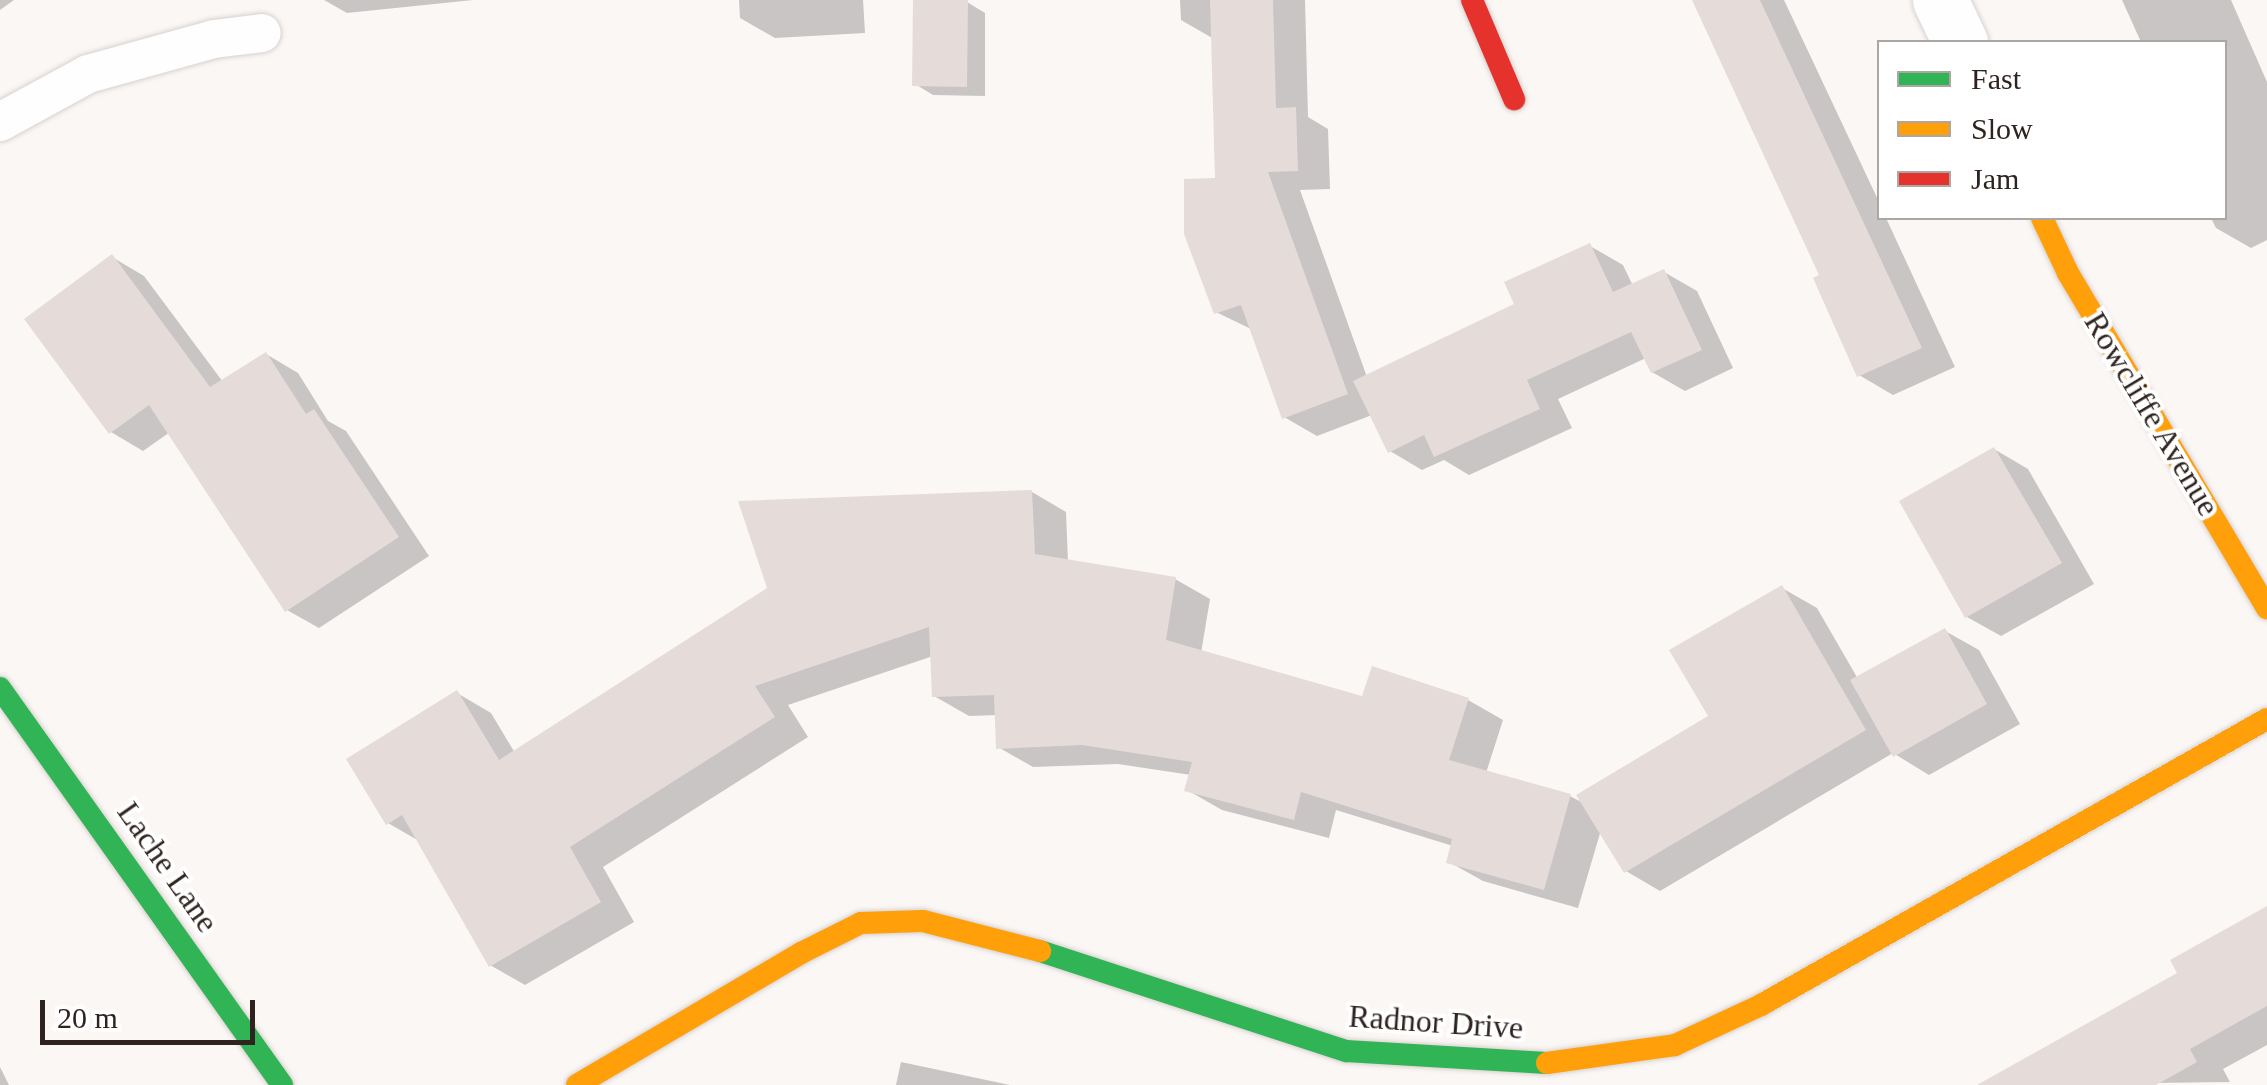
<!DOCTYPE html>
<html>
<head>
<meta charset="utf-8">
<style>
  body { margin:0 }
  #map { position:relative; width:2267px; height:1085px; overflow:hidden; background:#faf7f5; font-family:"Times New Roman",serif }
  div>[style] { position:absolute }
  .shadow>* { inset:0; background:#0003 }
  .building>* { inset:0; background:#e5dcda }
  .roads { filter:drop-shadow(0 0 2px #d8d1ce) drop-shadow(0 0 2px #d8d1ce) }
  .lane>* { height:38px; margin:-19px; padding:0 19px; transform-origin:19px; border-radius:19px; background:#fefefe }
  .street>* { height:55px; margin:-27.5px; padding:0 27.5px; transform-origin:27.5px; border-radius:27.5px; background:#fefefe }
  .fast>* { height:22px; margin:-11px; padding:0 11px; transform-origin:11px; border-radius:11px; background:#30b455 }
  .slow>* { height:22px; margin:-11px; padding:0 11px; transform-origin:11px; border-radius:11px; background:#ff9f0a }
  .jam>* { height:22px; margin:-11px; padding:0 11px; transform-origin:11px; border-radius:11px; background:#e5322d }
  span { translate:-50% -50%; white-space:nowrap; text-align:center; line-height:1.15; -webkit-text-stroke:8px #fff; paint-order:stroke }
  .street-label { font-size:32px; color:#2e231f }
  .legend { position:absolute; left:1877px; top:40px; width:350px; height:180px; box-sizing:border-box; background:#fff; border:2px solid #aba7a5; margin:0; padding:12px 18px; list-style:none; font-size:30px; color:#2e231f }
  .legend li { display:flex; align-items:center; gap:20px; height:50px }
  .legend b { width:50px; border:2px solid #aba7a5 }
  .scale { position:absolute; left:40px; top:1000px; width:215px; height:45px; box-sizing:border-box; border:5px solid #2e231f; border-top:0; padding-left:12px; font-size:30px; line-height:35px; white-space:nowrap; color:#2e231f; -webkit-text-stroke:8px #fff; paint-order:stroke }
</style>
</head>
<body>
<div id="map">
  <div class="shadow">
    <div style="clip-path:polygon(0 0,14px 0,0 10px)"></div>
    <div style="clip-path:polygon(324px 0,473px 0,347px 13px)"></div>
    <div style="clip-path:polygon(739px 0,863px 0,865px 33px,775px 38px,740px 18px)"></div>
    <div style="clip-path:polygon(1180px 0,1305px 0,1308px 117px,1328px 129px,1330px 189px,1300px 190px,1367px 377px,1518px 305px,1590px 246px,1623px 265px,1633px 286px,1664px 272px,1697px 291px,1733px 368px,1685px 391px,1652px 372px,1646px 358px,1558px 399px,1572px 428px,1469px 475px,1444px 460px,1422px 470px,1390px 451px,1372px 415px,1317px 436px,1284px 417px,1253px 330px,1216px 312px,1214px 39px,1181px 20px)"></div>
    <div style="clip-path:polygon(1695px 0,1784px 0,1880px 204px,1880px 218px,1886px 218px,1955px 367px,1893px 395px,1859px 375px,1822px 276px)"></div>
    <div style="clip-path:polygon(2122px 0,2231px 0,2267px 82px,2267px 240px,2251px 248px,2216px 228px,2211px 218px,2224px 218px,2224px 42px,2141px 42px)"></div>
    <div style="clip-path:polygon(967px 2px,985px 13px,985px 96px,933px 95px,915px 84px)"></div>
    <div style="clip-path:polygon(112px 257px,144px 276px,223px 382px,266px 354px,298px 373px,328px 421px,346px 431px,429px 556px,319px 628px,287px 610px,170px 432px,143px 451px,111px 432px)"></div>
    <div style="clip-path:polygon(1994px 449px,2028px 469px,2094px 584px,2001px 636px,1967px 617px)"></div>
    <div style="clip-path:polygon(1032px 492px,1066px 512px,1068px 562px,1175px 579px,1210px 599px,1201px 653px,1364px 699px,1468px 700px,1503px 720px,1486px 773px,1570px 796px,1585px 804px,1711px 717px,1782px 588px,1817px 608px,1858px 679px,1945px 631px,1979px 650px,2020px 724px,1929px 775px,1893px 753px,1660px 891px,1626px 871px,1601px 830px,1578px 908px,1483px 881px,1449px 862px,1453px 846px,1336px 810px,1329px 838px,1222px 810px,1187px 790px,1191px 775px,1118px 764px,1033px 767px,998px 747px,997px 715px,969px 716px,934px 696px,933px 656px,788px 705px,808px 737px,603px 867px,634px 922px,525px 985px,490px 965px,419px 841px,388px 823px,457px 693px,491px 713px,515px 753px)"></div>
    <div style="clip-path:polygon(2267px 912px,2267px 1045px,2223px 1069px,2230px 1082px,1980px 1085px,2181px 974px)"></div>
    <div style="clip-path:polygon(901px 1062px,1010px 1085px,896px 1085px)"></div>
    <div style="clip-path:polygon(0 1067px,9px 1085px,0 1085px)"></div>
  </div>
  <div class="building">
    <div style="clip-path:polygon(913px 0,968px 0,967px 87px,912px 86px)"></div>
    <div style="clip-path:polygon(1210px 0,1273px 0,1276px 108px,1296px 107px,1298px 171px,1268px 172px,1348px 394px,1282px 419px,1241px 305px,1214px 314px,1184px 234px,1184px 179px,1215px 178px)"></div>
    <div style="clip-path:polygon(1692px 0,1760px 0,1922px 348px,1857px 377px,1813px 278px,1819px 275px)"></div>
    <div style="clip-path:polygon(1590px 243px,1613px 292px,1664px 269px,1702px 350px,1651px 373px,1631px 332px,1527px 380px,1540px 409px,1434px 457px,1424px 435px,1388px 453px,1353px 381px,1514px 304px,1504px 282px)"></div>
    <div style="clip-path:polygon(112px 254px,210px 387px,266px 352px,306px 414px,314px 409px,399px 537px,285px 612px,149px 405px,109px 434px,24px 319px)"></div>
    <div style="clip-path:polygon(1994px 447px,2062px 563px,1965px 618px,1899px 501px)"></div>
    <div style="clip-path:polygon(1032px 490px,1035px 554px,1176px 577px,1166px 640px,1362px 696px,1372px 666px,1469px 698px,1449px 760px,1571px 794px,1544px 890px,1446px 863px,1452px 839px,1301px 792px,1294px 820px,1184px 791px,1192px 762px,1082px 745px,996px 749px,994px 695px,932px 697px,929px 627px,755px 686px,775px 717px,570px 847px,601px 902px,489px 967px,402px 815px,386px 825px,346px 759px,457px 690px,499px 760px,767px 588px,738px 501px)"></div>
    <div style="clip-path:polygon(1782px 585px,1866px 730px,1624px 873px,1576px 795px,1708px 716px,1669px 650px)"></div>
    <div style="clip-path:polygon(1945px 628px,1987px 704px,1893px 757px,1850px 680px)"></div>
    <div style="clip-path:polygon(2267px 906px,2267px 1006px,2190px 1049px,2197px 1062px,2156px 1085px,1977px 1085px,2177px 973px,2170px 960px)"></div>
  </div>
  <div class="roads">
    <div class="lane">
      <div style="left:0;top:122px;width:100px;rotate:-28.6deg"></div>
      <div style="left:88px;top:74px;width:131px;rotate:-15.5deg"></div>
      <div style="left:214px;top:39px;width:48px;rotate:-7.1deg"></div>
    </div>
    <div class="street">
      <div style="left:1940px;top:0;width:47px;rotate:64.5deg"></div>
    </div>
    <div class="fast">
      <div style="left:0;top:688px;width:487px;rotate:54.6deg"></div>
      <div style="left:1040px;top:951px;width:322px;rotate:18.1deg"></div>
      <div style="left:1346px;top:1051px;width:201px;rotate:3.4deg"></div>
    </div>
    <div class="slow">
      <div style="left:2042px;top:218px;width:61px;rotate:64.7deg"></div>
      <div style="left:2068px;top:273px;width:390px;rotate:59.3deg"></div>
      <div style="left:1547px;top:1063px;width:129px;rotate:-8deg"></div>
      <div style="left:1675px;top:1045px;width:95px;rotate:-24.9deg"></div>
      <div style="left:1761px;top:1005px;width:581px;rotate:-29.48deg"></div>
      <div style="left:577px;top:1085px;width:260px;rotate:-30.5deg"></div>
      <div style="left:801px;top:953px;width:67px;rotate:-26.6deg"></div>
      <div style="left:861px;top:923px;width:62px;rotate:-1.8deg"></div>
      <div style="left:923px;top:921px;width:121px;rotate:14.4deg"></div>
    </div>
    <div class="jam">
      <div style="left:1472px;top:0;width:108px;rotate:67deg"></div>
    </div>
  </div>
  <div class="street-label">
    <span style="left:2152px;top:414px;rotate:59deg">Rowcliffe Avenue</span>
    <span style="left:168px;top:867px;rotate:55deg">Lache Lane</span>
    <span style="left:1436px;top:1022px;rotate:4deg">Radnor Drive</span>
  </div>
  <ul class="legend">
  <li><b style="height:12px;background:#30b455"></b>Fast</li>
  <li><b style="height:12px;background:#ff9f0a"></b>Slow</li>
  <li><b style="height:12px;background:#e5322d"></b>Jam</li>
  </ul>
  <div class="scale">20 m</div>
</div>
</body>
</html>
